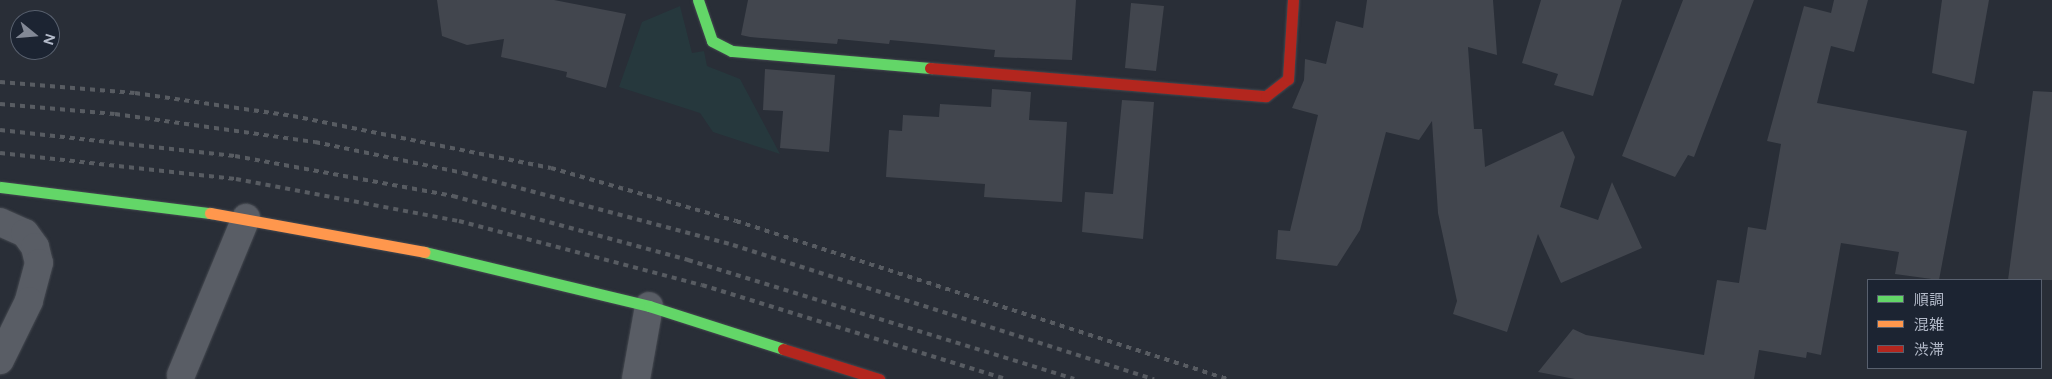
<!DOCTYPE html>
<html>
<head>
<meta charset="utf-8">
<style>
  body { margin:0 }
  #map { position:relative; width:2052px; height:379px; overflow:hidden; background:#292e37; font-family:Figtree,"Noto Sans JP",sans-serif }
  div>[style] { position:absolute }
  .green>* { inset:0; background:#26383d }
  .building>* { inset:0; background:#42464e }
  .roads { filter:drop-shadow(0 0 1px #454950) drop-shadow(0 0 1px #454950) }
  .street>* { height:28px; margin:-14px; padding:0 14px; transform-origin:14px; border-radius:14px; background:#595d65 }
  .fast>* { height:11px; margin:-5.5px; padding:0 5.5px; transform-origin:5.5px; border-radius:5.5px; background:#63d668 }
  .slow>* { height:11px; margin:-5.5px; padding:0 5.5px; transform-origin:5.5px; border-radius:5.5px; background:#ff974d }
  .jam>* { height:11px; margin:-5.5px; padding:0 5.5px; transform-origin:5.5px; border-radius:5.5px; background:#b3261e }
  .rail>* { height:4px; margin-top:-2px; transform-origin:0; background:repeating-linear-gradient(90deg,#585c62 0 5px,transparent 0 10px) }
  span { translate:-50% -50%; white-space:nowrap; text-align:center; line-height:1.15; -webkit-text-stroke:4px #1c2432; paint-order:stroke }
  .legend { position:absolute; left:1867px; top:279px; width:175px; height:90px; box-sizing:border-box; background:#1c2432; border:1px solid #58606e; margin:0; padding:6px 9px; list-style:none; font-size:15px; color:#b3bac9 }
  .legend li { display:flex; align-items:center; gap:10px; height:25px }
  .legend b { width:25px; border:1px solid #58606e }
  .north { position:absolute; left:10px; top:10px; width:50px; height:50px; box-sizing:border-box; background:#1c2432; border:1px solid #58606e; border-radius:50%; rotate:107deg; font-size:14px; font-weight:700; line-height:20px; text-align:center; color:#b3bac9 }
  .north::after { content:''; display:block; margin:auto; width:18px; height:22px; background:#838996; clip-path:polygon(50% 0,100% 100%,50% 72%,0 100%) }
</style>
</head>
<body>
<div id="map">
  <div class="green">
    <div style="clip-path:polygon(680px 6px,692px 53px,704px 51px,707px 66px,740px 79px,780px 154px,713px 132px,700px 113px,619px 87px,642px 22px)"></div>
  </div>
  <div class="building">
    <div style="clip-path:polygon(437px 0,554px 0,626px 14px,606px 88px,566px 77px,567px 72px,501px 57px,504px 39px,467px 45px,442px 36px)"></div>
    <div style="clip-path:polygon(748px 0,1076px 0,1072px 60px,994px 57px,995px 50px,890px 40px,889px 44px,838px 39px,837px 44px,750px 37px,741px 35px)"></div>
    <div style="clip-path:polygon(1367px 0,1493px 0,1497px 55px,1468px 47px,1474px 129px,1482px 129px,1485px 167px,1563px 131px,1575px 157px,1560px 207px,1598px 220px,1612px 182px,1642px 248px,1561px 283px,1538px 234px,1507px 332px,1453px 314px,1457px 301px,1438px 213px,1432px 121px,1419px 140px,1386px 132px,1360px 230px,1337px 266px,1276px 259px,1278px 230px,1290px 231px,1318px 115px,1292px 108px,1304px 80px,1305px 59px,1326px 64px,1336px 21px,1363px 28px)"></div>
    <div style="clip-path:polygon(1541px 0,1622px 0,1593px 96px,1554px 85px,1558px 74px,1522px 63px)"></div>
    <div style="clip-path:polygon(1683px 0,1754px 0,1694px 157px,1688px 155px,1675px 177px,1622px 156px)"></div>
    <div style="clip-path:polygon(1834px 0,1868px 0,1854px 52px,1831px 46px,1817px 103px,1967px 131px,1939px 280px,1895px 274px,1899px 252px,1841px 243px,1821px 355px,1807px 352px,1806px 358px,1759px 350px,1754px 379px,1575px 379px,1538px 372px,1573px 329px,1586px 335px,1704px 355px,1717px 280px,1739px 283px,1748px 227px,1766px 230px,1781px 144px,1767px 141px,1804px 6px,1831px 13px)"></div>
    <div style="clip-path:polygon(1942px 0,1989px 0,1974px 84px,1932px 73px)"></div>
    <div style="clip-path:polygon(1131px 3px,1164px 6px,1156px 71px,1125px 68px)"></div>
    <div style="clip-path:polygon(765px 69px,835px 75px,829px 152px,780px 148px,783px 111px,763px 110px)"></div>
    <div style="clip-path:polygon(992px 89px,1031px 92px,1029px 120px,1067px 122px,1062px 202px,984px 197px,985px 184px,886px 177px,889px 130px,902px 131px,903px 115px,939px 117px,940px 104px,991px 107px)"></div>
    <div style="clip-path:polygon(2033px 91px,2052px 92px,2052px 280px,2008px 280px)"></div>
    <div style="clip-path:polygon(1122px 100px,1154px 102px,1143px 239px,1082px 232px,1085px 192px,1113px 194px)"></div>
  </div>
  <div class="roads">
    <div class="street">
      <div style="left:0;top:222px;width:27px;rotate:24deg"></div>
      <div style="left:25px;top:233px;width:17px;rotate:54deg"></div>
      <div style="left:35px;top:247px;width:16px;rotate:76deg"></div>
      <div style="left:39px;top:263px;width:39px;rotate:105deg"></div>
      <div style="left:29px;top:301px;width:66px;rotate:116.2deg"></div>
      <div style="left:181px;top:375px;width:170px;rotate:-67.5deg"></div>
      <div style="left:636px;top:379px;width:74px;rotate:-79.9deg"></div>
    </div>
    <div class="fast">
      <div style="left:698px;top:0;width:43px;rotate:71.1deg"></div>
      <div style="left:712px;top:41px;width:22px;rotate:27deg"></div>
      <div style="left:732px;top:51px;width:199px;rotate:4.9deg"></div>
      <div style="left:0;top:187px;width:212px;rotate:7.1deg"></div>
      <div style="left:424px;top:252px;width:231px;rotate:13.5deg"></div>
      <div style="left:649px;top:306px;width:141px;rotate:17.8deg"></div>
    </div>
    <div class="slow">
      <div style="left:210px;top:213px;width:218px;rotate:10.3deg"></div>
    </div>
    <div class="jam">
      <div style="left:930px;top:68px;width:337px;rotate:4.8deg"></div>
      <div style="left:1266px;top:96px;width:28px;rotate:-38deg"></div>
      <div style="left:1288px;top:79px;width:79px;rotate:-86.4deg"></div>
      <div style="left:783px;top:349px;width:101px;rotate:17.4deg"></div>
    </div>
  </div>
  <div class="rail">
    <div style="left:0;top:82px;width:135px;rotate:4.7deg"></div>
    <div style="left:135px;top:93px;width:160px;rotate:8.3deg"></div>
    <div style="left:293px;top:116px;width:263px;rotate:11.4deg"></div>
    <div style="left:551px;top:168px;width:192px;rotate:16deg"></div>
    <div style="left:736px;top:221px;width:516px;rotate:17.84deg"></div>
    <div style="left:0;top:104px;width:115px;rotate:5deg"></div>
    <div style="left:115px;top:114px;width:202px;rotate:8deg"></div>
    <div style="left:315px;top:142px;width:151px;rotate:11.8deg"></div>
    <div style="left:463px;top:173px;width:279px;rotate:14.9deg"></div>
    <div style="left:733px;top:245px;width:442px;rotate:17.7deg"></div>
    <div style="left:0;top:130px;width:236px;rotate:6.3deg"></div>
    <div style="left:235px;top:156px;width:222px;rotate:10.4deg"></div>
    <div style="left:453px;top:196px;width:244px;rotate:15.2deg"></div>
    <div style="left:688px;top:260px;width:404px;rotate:17.1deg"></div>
    <div style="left:0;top:153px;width:237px;rotate:6.3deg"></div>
    <div style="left:236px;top:179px;width:227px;rotate:10.7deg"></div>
    <div style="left:459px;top:221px;width:251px;rotate:14.8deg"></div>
    <div style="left:702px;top:285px;width:317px;rotate:17.2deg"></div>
  </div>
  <ul class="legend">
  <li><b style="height:6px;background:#63d668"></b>順調</li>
  <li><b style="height:6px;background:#ff974d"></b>混雑</li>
  <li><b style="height:6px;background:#b3261e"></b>渋滞</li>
  </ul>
  <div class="north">N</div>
</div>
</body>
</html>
